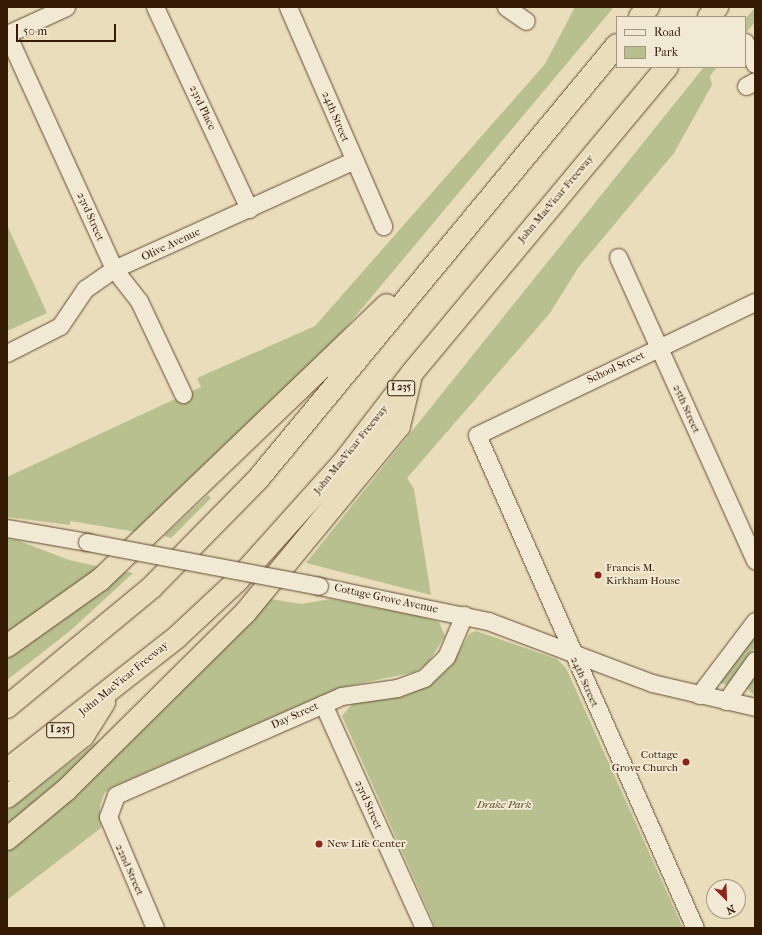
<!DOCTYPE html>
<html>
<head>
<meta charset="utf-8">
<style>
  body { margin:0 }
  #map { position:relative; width:762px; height:935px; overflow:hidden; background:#eaddbc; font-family:"IM FELL French Canon",serif }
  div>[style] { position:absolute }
  .green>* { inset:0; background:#b8c08f }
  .roads { filter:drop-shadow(0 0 1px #624b32) drop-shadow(0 0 1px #624b32) }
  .minor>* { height:17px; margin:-8.5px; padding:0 8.5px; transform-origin:8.5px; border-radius:8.5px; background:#f1e9d3 }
  .highway>* { height:22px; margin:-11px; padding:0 11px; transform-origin:11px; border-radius:11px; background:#eaddbc }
  .bridges { filter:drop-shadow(0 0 1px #624b32) drop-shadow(0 0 1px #624b32) }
  .minor-bridge>* { height:17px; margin:-8.5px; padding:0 8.5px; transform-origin:8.5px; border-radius:8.5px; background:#f1e9d3 }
  .dots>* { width:11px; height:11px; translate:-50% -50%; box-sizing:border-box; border:2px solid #f1e9d3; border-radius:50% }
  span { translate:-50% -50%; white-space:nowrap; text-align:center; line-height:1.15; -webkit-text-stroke:4px #f1e9d3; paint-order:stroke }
  .shield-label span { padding:1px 3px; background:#f1e9d3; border:1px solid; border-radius:3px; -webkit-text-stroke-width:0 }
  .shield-label { font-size:10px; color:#351a04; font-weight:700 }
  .street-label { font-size:11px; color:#351a04 }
  .poi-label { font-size:11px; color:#351a04 }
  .left { translate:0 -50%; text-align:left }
  .right { translate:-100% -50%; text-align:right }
  .park-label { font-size:11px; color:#5c4c2e; font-style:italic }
  .frame { position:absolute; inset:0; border:8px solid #351a04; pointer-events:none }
  .legend { position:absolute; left:616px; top:16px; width:130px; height:52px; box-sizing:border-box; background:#f1e9d3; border:1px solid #a69680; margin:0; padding:5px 7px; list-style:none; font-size:12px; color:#351a04 }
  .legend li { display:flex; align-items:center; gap:8px; height:20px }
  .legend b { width:20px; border:1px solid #a69680 }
  .north { position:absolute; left:706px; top:879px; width:40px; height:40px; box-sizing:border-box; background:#f1e9d3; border:1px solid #a69680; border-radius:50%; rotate:156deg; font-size:11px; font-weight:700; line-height:16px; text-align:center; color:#351a04 }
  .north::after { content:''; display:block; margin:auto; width:14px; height:18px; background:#8f2418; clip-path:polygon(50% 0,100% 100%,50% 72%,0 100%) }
  .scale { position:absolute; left:16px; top:24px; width:100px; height:18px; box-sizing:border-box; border:2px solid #351a04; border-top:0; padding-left:5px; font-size:12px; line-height:14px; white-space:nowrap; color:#351a04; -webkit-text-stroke:3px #f1e9d3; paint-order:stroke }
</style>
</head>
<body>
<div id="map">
  <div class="green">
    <div style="clip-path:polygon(575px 7px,614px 7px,323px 355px,143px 533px,70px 521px,70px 525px,7px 517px,7px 477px,201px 387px,197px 378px,315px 326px,545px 64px)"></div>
    <div style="clip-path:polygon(755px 8px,755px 22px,745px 34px,745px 19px)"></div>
    <div style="clip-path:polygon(704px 67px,717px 67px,710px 76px,712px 85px,674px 153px,578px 268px,550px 313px,407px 478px,414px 489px,431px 595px,306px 563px)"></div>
    <div style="clip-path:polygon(7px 225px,47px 313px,7px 331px)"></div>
    <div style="clip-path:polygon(208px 495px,211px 498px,171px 538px,164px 536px)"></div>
    <div style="clip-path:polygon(7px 539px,17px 540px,69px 560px,101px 567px,7px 637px)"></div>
    <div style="clip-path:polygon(123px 571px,133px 573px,70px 631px,7px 680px,7px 657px)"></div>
    <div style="clip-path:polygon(270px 599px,302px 604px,330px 599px,419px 616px,439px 622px,445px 636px,428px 663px,415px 672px,339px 688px,112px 787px,104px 794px,100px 806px,101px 828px,7px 900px,7px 851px,124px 747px)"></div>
    <div style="clip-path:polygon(218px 628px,164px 685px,7px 829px,7px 811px,102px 738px)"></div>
    <div style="clip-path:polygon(476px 631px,557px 659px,566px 668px,683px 928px,436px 928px,342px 716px,353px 703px,409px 694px,433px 683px,451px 666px,469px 634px)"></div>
    <div style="clip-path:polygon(755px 632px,755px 647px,727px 685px,718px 682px)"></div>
    <div style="clip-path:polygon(755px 671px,755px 696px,745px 687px)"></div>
  </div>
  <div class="roads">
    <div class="minor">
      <div style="left:155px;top:7px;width:223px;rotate:65deg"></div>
      <div style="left:288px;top:7px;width:239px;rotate:66.5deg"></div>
      <div style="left:506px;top:7px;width:24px;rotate:35deg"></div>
      <div style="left:7px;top:34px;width:258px;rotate:65.5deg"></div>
      <div style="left:114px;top:269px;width:41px;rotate:52deg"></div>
      <div style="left:139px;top:301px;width:103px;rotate:64.7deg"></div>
      <div style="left:7px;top:34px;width:65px;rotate:-24.6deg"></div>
      <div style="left:745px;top:42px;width:24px;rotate:66deg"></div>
      <div style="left:746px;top:86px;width:10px;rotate:-29deg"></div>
      <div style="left:618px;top:257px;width:333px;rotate:65.7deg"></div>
      <div style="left:7px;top:353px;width:59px;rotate:-27deg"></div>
      <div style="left:60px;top:326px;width:45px;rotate:-56deg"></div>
      <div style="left:85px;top:289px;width:35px;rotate:-35deg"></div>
      <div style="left:114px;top:269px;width:264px;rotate:-24.4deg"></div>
      <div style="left:7px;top:528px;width:81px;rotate:9.9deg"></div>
      <div style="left:319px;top:586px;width:173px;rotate:11.7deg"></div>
      <div style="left:488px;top:621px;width:175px;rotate:20.7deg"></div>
      <div style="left:652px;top:683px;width:106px;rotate:13.1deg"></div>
      <div style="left:699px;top:695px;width:93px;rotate:-52.9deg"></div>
      <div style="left:726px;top:701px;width:50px;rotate:-54.7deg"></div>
      <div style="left:323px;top:704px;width:246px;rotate:65.7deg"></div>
      <div style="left:155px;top:928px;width:121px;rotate:-112.9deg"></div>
      <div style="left:108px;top:817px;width:23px;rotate:-70deg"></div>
      <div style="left:116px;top:795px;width:246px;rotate:-23.7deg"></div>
      <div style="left:341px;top:696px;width:57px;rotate:-8.1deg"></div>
      <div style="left:397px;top:688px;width:29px;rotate:-20deg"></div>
      <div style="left:424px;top:678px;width:30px;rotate:-44deg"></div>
      <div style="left:446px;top:657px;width:46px;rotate:-66.8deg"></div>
      <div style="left:695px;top:928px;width:539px;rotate:-113.85deg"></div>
      <div style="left:477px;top:435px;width:308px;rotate:-25.6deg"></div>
    </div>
    <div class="highway">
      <div style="left:640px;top:17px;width:13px;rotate:-51deg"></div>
      <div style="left:709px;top:17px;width:13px;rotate:-51deg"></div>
      <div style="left:7px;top:646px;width:114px;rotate:-35.4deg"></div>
      <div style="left:100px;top:580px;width:397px;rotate:-43.8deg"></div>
      <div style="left:7px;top:707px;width:188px;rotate:-39.6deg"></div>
      <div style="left:152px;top:587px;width:151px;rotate:-45.5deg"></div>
      <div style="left:258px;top:479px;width:563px;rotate:-50.4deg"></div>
      <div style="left:7px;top:770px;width:216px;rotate:-38deg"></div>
      <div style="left:177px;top:637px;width:82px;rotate:-43deg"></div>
      <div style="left:237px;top:581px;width:159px;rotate:-48.1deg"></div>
      <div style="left:343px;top:463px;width:113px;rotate:-52.5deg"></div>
      <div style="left:412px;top:373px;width:398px;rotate:-50.2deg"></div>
      <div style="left:7px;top:797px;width:97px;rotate:-38.8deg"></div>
      <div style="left:83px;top:736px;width:40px;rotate:-58deg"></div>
      <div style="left:7px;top:839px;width:77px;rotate:-39.7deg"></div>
      <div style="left:66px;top:790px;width:252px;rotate:-44.7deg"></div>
      <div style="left:245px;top:613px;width:242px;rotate:-50.5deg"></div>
      <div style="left:399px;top:426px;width:47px;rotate:-76.6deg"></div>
    </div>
  </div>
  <div class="bridges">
    <div class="minor-bridge">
      <div style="left:87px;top:542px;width:236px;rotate:10.7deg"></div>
    </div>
  </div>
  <div class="dots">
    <div style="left:598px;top:575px;background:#8f2418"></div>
    <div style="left:686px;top:762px;background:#8f2418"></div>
    <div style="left:319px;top:844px;background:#8f2418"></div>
  </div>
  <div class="shield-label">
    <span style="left:401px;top:388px">I 235</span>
    <span style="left:60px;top:730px">I 235</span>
  </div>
  <div class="street-label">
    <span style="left:202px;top:108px;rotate:65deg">23rd Place</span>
    <span style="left:335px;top:117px;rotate:67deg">24th Street</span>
    <span style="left:556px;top:199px;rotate:-50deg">John MacVicar Freeway</span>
    <span style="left:90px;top:217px;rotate:66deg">23rd Street</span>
    <span style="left:171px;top:245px;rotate:-25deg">Olive Avenue</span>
    <span style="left:616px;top:368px;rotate:-25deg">School Street</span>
    <span style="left:686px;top:409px;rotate:66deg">25th Street</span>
    <span style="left:351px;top:450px;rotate:-51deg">John MacVicar Freeway</span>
    <span style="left:386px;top:599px;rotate:12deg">Cottage Grove Avenue</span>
    <span style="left:124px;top:679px;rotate:-39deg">John MacVicar Freeway</span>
    <span style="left:584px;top:682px;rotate:66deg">24th Street</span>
    <span style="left:295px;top:716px;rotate:-24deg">Day Street</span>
    <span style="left:368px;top:805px;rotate:66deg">23rd Street</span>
    <span style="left:129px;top:870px;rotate:66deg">22nd Street</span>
  </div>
  <div class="poi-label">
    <span class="left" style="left:606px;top:575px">Francis M.<br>Kirkham House</span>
    <span class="right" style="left:678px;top:762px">Cottage<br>Grove Church</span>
    <span class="left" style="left:327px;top:844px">New Life Center</span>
  </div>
  <div class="park-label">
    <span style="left:504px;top:805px">Drake Park</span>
  </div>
  <div class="frame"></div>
  <ul class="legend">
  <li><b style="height:5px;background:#f1e9d3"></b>Road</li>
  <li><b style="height:11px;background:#b8c08f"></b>Park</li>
  </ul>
  <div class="north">N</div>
  <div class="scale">50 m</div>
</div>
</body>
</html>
